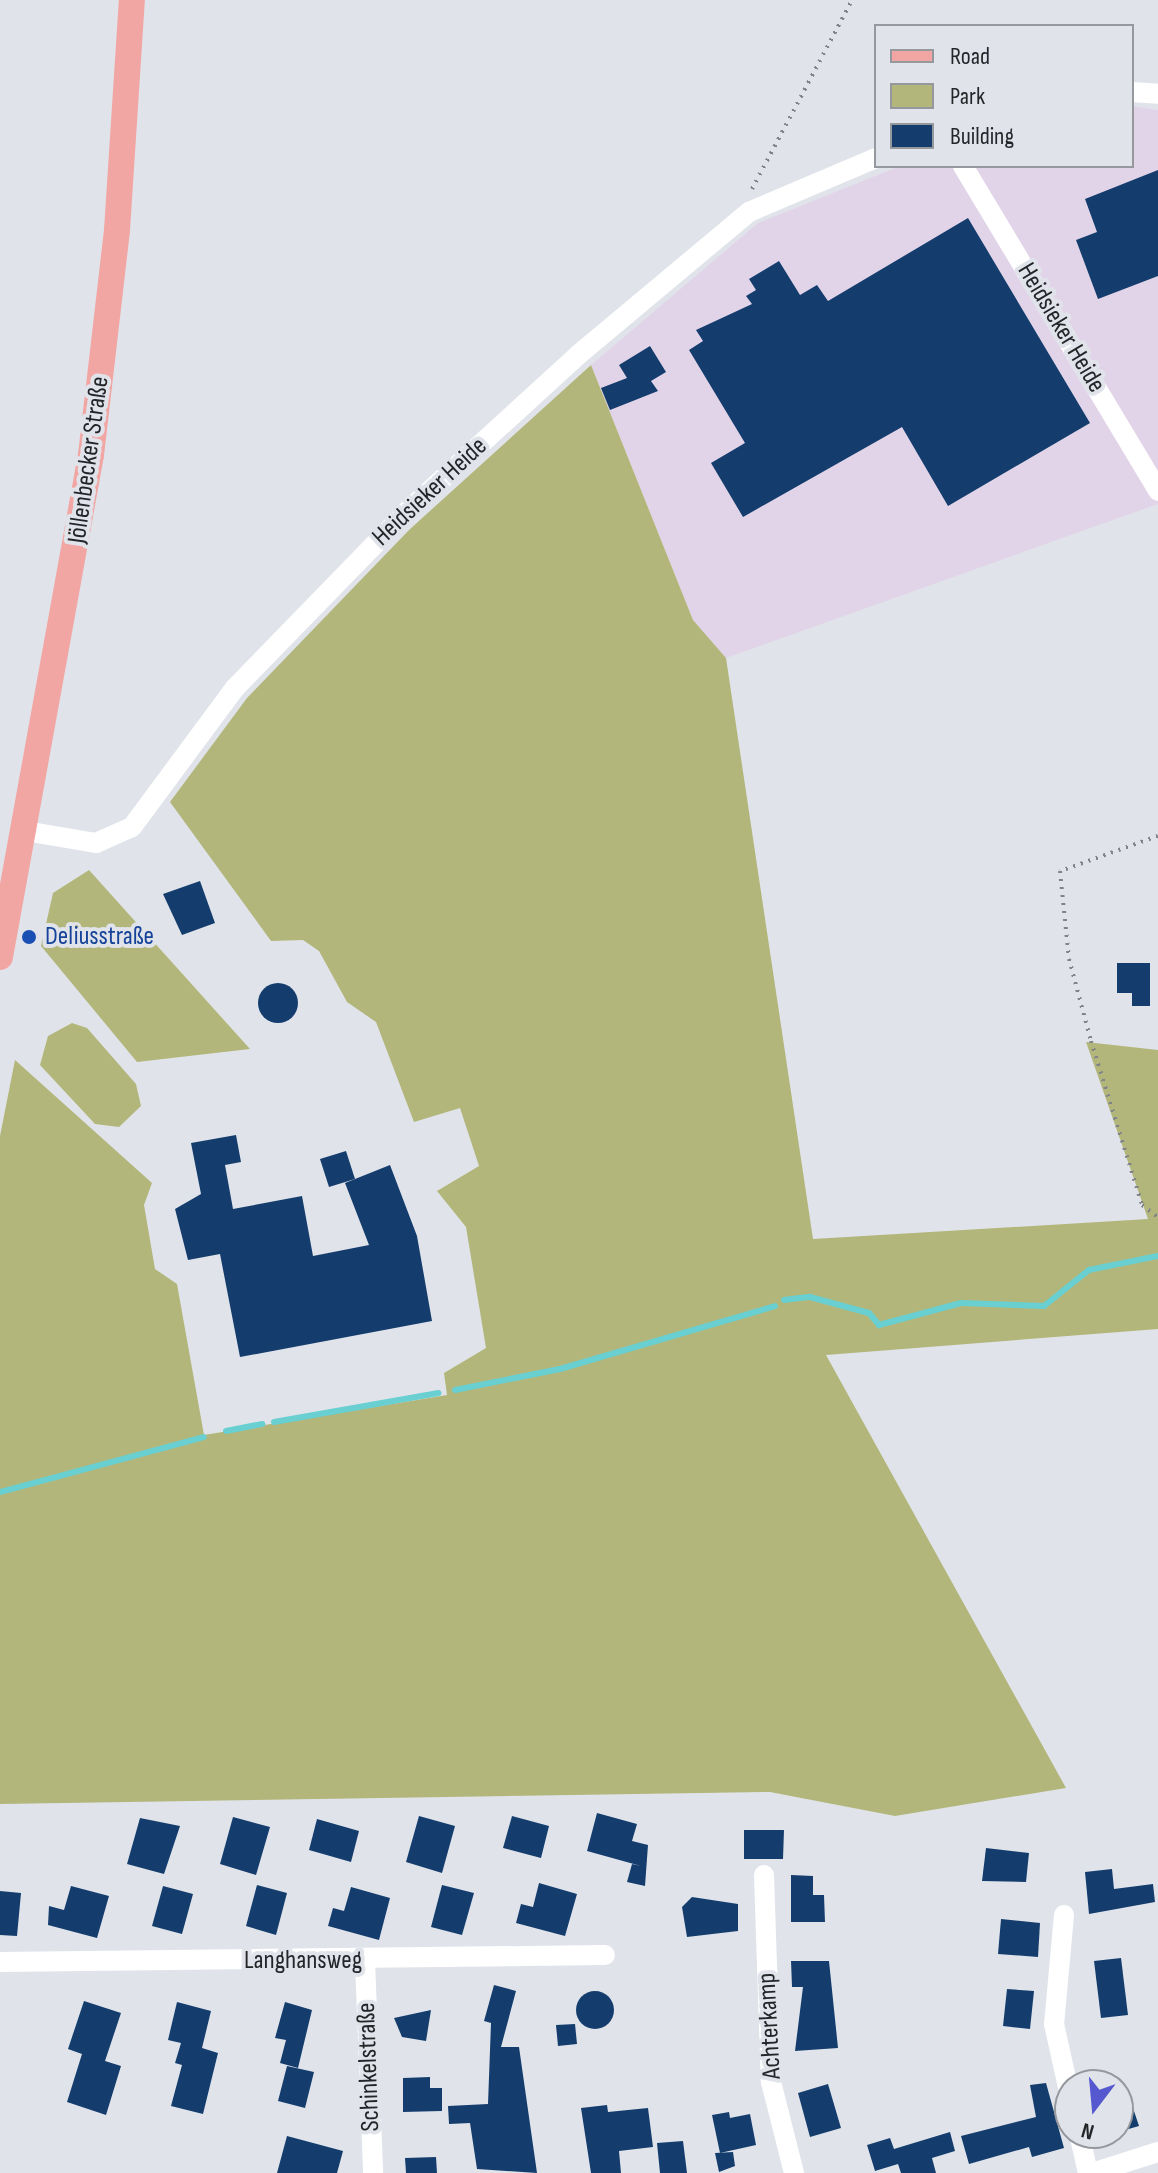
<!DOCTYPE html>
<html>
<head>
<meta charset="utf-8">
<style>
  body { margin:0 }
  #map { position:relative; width:1158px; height:2173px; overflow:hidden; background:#e0e4ea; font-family:"Sofia Sans Condensed",sans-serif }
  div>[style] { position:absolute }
  .industrial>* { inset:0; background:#e2d4e8 }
  .green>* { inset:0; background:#b3b67b }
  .stream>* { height:6px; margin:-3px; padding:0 3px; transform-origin:3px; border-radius:3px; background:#69cfd1 }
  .building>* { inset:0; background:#143d6e }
  .round { border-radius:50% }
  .path>* { height:4px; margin-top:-2px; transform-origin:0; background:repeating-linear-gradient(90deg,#808387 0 2px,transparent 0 8px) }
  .minor>* { height:20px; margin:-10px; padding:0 10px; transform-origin:10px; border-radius:10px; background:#fff }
  .major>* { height:26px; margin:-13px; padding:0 13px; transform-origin:13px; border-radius:13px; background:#f2a6a4 }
  .dots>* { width:22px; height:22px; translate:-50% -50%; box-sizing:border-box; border:4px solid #e0e4ea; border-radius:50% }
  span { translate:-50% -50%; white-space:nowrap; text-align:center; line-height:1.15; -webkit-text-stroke:8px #e0e4ea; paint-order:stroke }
  .street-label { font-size:26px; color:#242528 }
  .transit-label { font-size:26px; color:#164399 }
  .left { translate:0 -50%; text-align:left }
  .legend { position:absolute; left:874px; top:24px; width:260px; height:144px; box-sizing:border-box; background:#e0e4ea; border:2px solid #95989c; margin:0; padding:10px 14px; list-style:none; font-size:24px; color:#242528 }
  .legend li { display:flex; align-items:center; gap:16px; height:40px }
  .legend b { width:40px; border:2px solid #95989c }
  .north { position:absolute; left:1054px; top:2069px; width:80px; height:80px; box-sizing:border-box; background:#e0e4ea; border:2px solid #95989c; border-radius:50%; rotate:196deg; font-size:22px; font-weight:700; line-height:32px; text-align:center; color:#242528 }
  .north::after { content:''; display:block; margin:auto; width:28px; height:36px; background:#5558cf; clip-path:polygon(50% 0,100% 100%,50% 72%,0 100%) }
</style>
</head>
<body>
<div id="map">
  <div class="industrial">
    <div style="clip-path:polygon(1132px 106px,1158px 110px,1158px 504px,726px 658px,693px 620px,591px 365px,758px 223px,900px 166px,1132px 166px)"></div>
  </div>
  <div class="green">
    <div style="clip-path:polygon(591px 365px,693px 620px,726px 658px,813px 1239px,1148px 1219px,1086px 1042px,1158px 1050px,1158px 1329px,826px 1355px,1066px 1788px,895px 1816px,770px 1792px,0 1804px,0 1136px,15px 1060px,152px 1183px,144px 1205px,155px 1269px,177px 1284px,204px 1435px,447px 1395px,444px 1373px,486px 1348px,466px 1227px,437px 1191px,479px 1166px,460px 1108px,414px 1122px,376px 1022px,347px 1002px,319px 951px,303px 940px,271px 941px,170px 802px,247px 698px,409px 530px)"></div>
    <div style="clip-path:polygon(89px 870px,250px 1049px,137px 1062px,41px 946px,53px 893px)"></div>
    <div style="clip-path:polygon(72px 1023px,87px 1028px,136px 1084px,141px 1106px,119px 1127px,95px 1124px,40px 1065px,48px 1036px)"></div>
  </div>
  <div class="stream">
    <div style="left:784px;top:1300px;width:26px;rotate:-7deg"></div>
    <div style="left:810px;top:1297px;width:61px;rotate:15.2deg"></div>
    <div style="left:869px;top:1313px;width:16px;rotate:50deg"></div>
    <div style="left:879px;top:1325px;width:85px;rotate:-15deg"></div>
    <div style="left:961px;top:1303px;width:83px;rotate:2.1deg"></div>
    <div style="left:1044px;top:1306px;width:58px;rotate:-38.7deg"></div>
    <div style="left:1089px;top:1270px;width:70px;rotate:-11.5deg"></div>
    <div style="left:455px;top:1390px;width:107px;rotate:-11.3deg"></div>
    <div style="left:560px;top:1369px;width:224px;rotate:-16.3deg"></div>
    <div style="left:274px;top:1422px;width:167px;rotate:-10deg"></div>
    <div style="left:226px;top:1431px;width:37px;rotate:-11deg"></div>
    <div style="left:0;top:1492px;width:211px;rotate:-15.1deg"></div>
  </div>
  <div class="building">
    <div style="clip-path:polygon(1158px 170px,1158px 276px,1098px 299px,1076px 240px,1097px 232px,1085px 199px)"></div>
    <div style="clip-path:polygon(968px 218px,1090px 423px,948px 506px,902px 427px,743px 517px,711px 463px,745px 443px,689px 350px,703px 341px,696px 330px,752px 304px,746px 296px,756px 290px,749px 279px,779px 261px,800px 295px,817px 285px,828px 301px)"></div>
    <div style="clip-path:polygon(650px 346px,666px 372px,651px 381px,658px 391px,610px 410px,601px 388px,627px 378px,619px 365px)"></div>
    <div style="clip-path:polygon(200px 881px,215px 923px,182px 935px,163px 894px)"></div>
    <div style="clip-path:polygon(1117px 963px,1150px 963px,1150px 1006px,1132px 1006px,1132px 993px,1117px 993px)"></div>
    <div class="round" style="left:258px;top:983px;width:40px;height:40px"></div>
    <div style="clip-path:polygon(236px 1135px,241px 1162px,225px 1165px,233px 1209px,302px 1196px,313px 1256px,369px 1245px,345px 1183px,390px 1165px,417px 1236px,432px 1321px,240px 1357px,220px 1254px,188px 1260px,175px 1209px,201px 1194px,191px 1143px)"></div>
    <div style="clip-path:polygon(346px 1151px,355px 1179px,329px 1187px,320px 1159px)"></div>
    <div style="clip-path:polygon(597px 1813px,637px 1824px,632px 1841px,648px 1845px,645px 1886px,627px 1882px,632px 1864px,641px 1866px,587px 1851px)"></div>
    <div style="clip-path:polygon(419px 1816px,455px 1826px,442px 1873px,406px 1862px)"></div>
    <div style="clip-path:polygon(512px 1816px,549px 1826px,541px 1858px,503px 1848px)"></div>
    <div style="clip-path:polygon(233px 1817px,270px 1827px,256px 1875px,220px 1864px)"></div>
    <div style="clip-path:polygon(140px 1818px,180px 1826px,164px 1874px,127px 1864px)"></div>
    <div style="clip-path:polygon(317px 1819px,359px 1831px,351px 1862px,309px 1850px)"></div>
    <div style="clip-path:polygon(744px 1830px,784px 1830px,783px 1859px,744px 1859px)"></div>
    <div style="clip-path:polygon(986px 1848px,1029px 1853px,1026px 1882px,982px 1881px)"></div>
    <div style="clip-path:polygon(1112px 1869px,1114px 1889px,1153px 1884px,1155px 1902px,1089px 1914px,1085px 1872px)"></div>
    <div style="clip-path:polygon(791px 1875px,813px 1876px,813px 1895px,824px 1895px,825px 1922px,791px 1922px)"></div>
    <div style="clip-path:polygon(539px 1883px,577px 1894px,565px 1936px,516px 1923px,521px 1904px,533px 1907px)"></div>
    <div style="clip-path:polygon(257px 1885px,287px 1893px,276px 1935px,246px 1926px)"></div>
    <div style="clip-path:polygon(442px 1885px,474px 1893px,462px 1935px,431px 1927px)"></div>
    <div style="clip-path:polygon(71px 1886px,109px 1896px,97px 1938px,48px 1925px,49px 1906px,64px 1910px)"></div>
    <div style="clip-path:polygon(163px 1886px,193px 1894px,182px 1934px,152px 1926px)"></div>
    <div style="clip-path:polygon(351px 1887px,390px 1898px,379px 1940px,328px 1926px,333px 1908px,344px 1911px)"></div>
    <div style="clip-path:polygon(0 1891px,21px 1893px,17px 1936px,0 1935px)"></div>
    <div style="clip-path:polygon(692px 1897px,738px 1904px,738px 1931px,687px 1937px,682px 1907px)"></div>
    <div style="clip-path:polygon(1001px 1919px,1040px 1923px,1038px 1957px,998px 1954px)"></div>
    <div style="clip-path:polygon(1121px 1958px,1128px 2015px,1101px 2018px,1094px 1961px)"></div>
    <div style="clip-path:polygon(791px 1961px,829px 1961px,838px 2048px,795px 2051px,803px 1987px,792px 1987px)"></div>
    <div style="clip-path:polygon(494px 1985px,516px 1991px,501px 2047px,519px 2047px,537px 2173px,477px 2169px,470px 2123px,449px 2124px,448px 2106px,488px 2104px,491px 2023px,484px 2021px)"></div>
    <div style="clip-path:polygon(1007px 1989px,1034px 1991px,1030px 2029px,1003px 2026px)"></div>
    <div class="round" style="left:576px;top:1991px;width:38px;height:38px"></div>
    <div style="clip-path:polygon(84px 2001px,121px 2013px,105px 2061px,121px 2066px,106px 2115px,67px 2102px,82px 2054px,68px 2049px)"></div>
    <div style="clip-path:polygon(177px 2002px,211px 2011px,202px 2048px,218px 2053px,203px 2114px,171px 2106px,182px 2065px,175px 2063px,181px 2043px,168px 2040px)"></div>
    <div style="clip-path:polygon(285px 2002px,312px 2010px,298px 2068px,280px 2063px,286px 2040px,275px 2038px)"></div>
    <div style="clip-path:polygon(431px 2010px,426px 2041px,402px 2037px,394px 2018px)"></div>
    <div style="clip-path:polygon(575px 2024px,577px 2044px,558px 2046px,556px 2025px)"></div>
    <div style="clip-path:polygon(287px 2066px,314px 2072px,305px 2108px,278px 2101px)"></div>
    <div style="clip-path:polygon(430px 2077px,430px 2088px,442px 2088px,442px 2111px,403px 2112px,403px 2078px)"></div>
    <div style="clip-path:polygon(1046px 2083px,1064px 2148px,1032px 2157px,1029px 2147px,969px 2164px,961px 2136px,1036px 2117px,1030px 2085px)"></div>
    <div style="clip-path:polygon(828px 2084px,841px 2128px,810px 2137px,798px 2093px)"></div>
    <div style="clip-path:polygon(607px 2105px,608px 2112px,648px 2108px,653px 2147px,619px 2151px,621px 2173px,591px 2173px,581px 2108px)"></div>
    <div style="clip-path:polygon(1133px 2108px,1139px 2126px,1118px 2132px,1118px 2112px)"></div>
    <div style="clip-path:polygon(729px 2112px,730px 2118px,750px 2114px,756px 2145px,720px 2153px,712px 2115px)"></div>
    <div style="clip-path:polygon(950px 2132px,955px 2151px,932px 2158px,936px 2173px,901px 2173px,898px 2164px,875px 2171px,867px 2145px,890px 2138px,894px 2149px)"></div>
    <div style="clip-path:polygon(287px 2136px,343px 2151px,337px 2173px,277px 2173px)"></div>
    <div style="clip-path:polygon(683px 2141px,687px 2173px,660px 2173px,657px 2143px)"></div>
    <div style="clip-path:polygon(733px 2152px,735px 2166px,719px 2172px,715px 2153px)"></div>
    <div style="clip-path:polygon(436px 2157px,437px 2173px,406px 2173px,405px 2158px)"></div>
  </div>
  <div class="path">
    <div style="left:752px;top:189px;width:214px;rotate:-62.1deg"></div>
    <div style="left:1158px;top:836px;width:104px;rotate:160.3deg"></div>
    <div style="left:1060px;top:871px;width:88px;rotate:84.2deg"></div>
    <div style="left:1069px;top:959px;width:85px;rotate:75deg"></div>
    <div style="left:1091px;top:1041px;width:172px;rotate:72.7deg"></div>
    <div style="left:1142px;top:1205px;width:20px;rotate:37deg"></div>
  </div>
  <div class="minor">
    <div style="left:1132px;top:92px;width:26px;rotate:4deg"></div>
    <div style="left:963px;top:166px;width:379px;rotate:59deg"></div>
    <div style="left:25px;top:831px;width:72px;rotate:9.6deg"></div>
    <div style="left:96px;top:843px;width:39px;rotate:-24deg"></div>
    <div style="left:132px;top:827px;width:173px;rotate:-53.5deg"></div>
    <div style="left:235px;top:688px;width:241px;rotate:-45.8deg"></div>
    <div style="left:403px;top:515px;width:237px;rotate:-42.4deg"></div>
    <div style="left:578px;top:355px;width:223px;rotate:-39.9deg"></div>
    <div style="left:749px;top:212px;width:138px;rotate:-23deg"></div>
    <div style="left:764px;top:1875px;width:207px;rotate:88.1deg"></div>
    <div style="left:771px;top:2082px;width:94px;rotate:75.8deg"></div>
    <div style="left:1064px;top:1915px;width:109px;rotate:95.2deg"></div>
    <div style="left:1054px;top:2024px;width:74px;rotate:77.5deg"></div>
    <div style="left:365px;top:1961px;width:212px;rotate:87.8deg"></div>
    <div style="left:0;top:1962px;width:605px;rotate:-0.66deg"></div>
    <div style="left:1079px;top:2133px;width:41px;rotate:77.3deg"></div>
    <div style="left:1092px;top:2173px;width:69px;rotate:-17.7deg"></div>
  </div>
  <div class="major">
    <div style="left:0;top:957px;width:510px;rotate:-79.73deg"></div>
    <div style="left:91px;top:455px;width:226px;rotate:-83.4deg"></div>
    <div style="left:117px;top:230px;width:230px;rotate:-86.3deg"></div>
  </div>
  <div class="dots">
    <div style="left:29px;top:937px;background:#1a4fb4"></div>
  </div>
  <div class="street-label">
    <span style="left:1061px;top:328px;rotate:59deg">Heidsieker Heide</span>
    <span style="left:89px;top:460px;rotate:-82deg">Jöllenbecker Straße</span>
    <span style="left:430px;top:492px;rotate:-43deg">Heidsieker Heide</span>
    <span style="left:303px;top:1961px">Langhansweg</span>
    <span style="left:770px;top:2026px;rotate:-93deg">Achterkamp</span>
    <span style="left:369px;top:2067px;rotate:-92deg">Schinkelstraße</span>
  </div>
  <div class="transit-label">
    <span class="left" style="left:45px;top:937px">Deliusstraße</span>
  </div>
  <ul class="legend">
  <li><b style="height:10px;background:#f2a6a4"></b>Road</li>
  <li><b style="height:22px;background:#b3b67b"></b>Park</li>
  <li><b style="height:22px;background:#143d6e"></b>Building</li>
  </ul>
  <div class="north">N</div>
</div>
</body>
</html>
